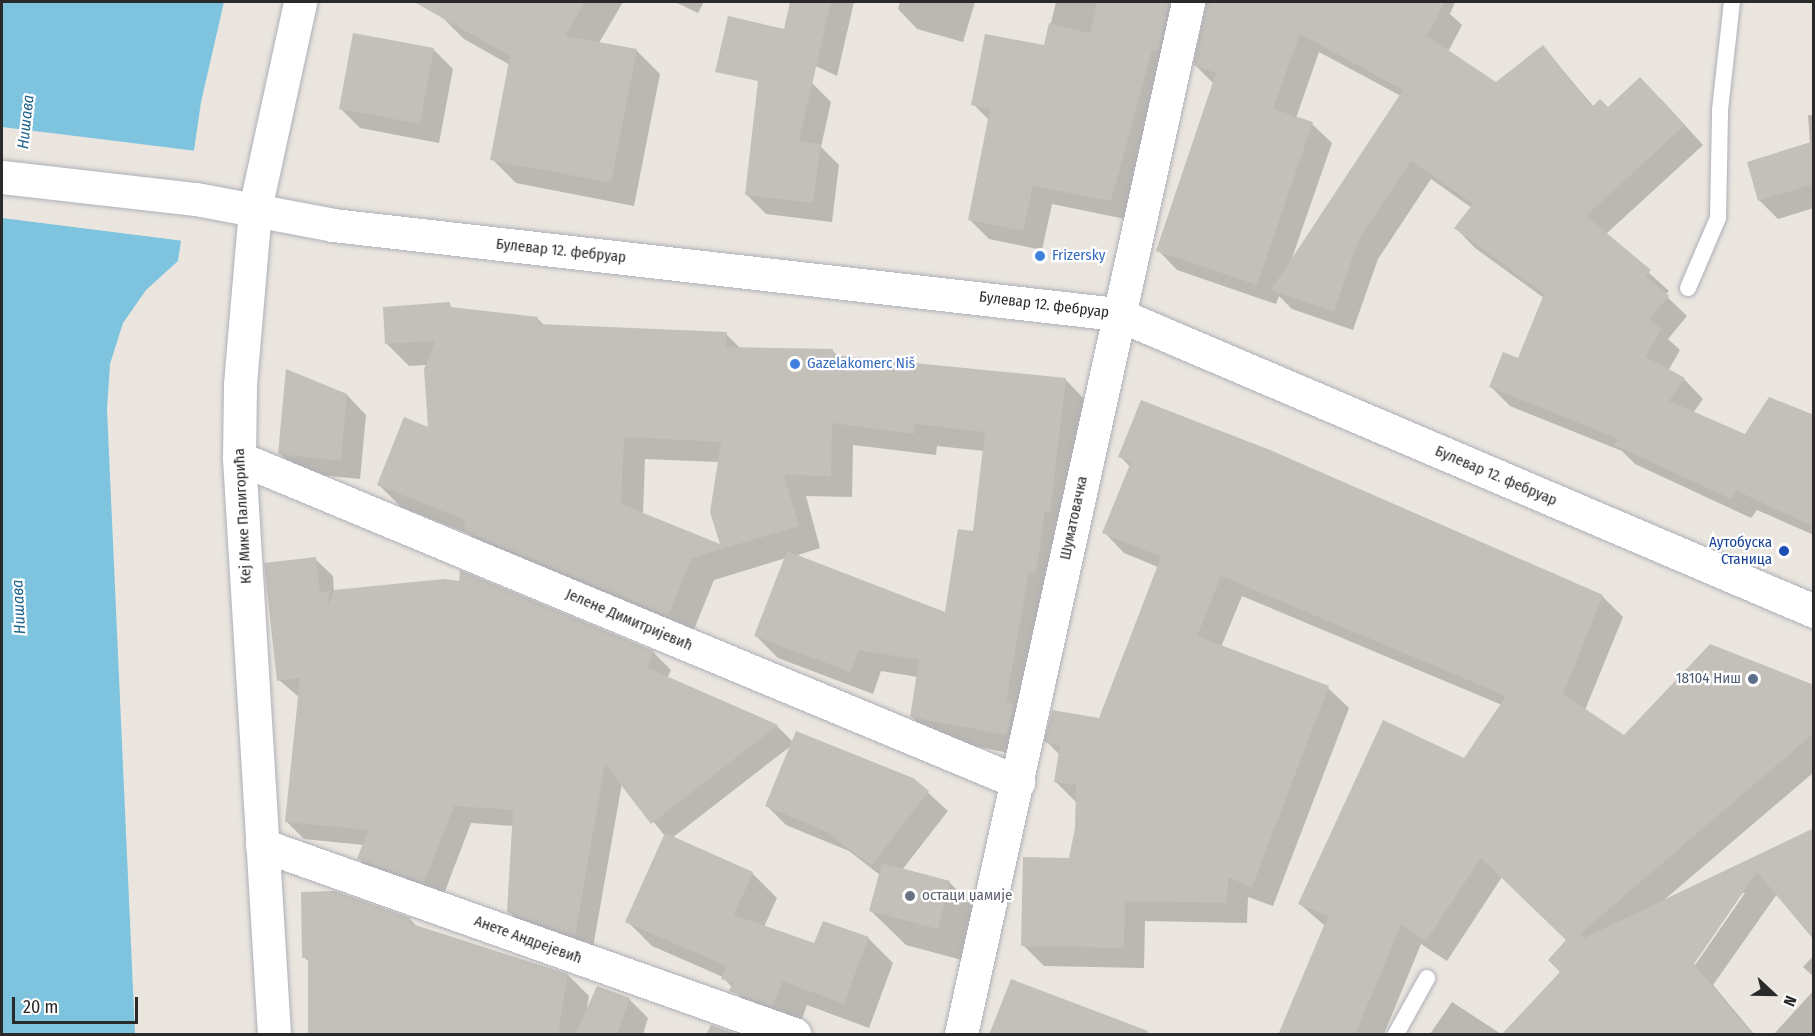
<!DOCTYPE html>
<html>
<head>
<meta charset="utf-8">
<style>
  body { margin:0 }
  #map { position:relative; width:1815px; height:1036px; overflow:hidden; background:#eae5de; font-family:"Fira Sans Condensed",sans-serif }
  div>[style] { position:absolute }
  .water>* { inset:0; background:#7ec4df }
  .pier>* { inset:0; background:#eae5de }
  .shadow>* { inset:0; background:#0003 }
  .building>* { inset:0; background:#c3bfb9 }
  .roads { filter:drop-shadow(0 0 2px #aeb0b9) drop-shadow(0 0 2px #aeb0b9) }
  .lane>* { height:16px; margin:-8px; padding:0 8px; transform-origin:8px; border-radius:8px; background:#fff }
  .street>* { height:33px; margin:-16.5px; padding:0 16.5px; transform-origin:16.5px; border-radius:16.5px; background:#fff }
  .secondary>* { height:33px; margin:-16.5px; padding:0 16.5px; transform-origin:16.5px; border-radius:16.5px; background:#fff }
  .dots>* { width:16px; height:16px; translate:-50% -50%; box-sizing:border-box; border:3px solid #fff; border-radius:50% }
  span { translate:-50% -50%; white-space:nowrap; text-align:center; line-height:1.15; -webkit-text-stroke:4.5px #fff; paint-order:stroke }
  .street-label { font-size:15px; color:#2a2a2a }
  .shop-label { font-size:15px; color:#366cbe }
  .left { translate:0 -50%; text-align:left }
  .transit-label { font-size:15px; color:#164399 }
  .right { translate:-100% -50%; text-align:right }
  .service-label { font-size:15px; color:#4e5e75 }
  .worship-label { font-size:15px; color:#5b616d }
  .water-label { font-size:16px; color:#1e6389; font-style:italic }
  .frame { position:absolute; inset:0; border:3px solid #2a2a2a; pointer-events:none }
  .north { position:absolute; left:1743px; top:964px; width:60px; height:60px; -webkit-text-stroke:4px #fff; paint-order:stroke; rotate:112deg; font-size:16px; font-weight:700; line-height:24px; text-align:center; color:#2a2a2a }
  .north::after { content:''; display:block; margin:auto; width:21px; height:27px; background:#2a2a2a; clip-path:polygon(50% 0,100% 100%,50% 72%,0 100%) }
  .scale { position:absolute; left:12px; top:997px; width:126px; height:27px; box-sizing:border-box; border:3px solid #2a2a2a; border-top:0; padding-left:8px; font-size:18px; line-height:21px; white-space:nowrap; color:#2a2a2a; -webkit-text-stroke:4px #fff; paint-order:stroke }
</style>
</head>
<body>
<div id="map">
  <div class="water">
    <div style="clip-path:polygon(2px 2px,224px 2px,201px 102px,178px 261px,146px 290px,123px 323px,110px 364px,107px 409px,135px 1034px,2px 1034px)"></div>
  </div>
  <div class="pier">
    <div style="clip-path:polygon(2px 127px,197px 151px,184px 241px,2px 218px)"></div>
  </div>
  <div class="shadow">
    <div style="clip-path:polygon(448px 2px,623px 2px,599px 43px,636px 50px,660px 74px,634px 206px,516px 183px,492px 159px,510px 65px,464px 39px,440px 15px)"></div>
    <div style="clip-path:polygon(675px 2px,704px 2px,698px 13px)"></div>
    <div style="clip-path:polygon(792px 2px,854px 2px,837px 76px,803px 60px,783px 40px)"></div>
    <div style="clip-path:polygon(900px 2px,975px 2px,963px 42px,917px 29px,898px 9px)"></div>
    <div style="clip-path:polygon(evenodd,1056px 2px,1455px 2px,1450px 14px,1462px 25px,1448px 52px,1496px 84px,1543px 47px,1594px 107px,1608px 109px,1660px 98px,1703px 145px,1606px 234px,1669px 291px,1665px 295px,1687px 316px,1668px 339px,1680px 350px,1668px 371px,1684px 379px,1703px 399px,1693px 413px,1745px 436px,1814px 417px,1814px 535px,1757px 510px,1751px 518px,1635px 464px,1622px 451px,1510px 406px,1491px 387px,1519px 360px,1544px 298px,1475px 248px,1456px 228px,1472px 208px,1431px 179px,1378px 259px,1353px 330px,1292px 309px,1279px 296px,1276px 304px,1177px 270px,1158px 250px,1214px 84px,1195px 65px,1208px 3px,1201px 3px,1130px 220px,1052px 204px,1042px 250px,989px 239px,970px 220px,989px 120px,973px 104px,1045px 47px,1056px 2px,1319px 52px,1401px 96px,1291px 261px,1332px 143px,1312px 124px,1296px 118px,1319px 52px)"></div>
    <div style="clip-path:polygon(433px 49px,453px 69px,439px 143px,360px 128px,340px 108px)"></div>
    <div style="clip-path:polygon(812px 83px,831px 102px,821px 147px,839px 165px,832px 222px,766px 214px,746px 194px)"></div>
    <div style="clip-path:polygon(1808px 115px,1814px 115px,1814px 208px,1778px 219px,1760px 201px,1749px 163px,1810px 144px)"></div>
    <div style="clip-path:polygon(evenodd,449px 304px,454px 309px,537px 318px,545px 326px,726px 334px,741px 349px,833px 351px,839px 357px,1065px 379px,1087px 402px,1029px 757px,933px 738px,911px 716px,918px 677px,881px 671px,873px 694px,778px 658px,756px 636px,786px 558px,714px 580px,691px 637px,488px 553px,469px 534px,401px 507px,379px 485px,430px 430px,427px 365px,409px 366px,387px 344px,449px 304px,853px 445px,936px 455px,937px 446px,984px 451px,974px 533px,946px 614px,795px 556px,820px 548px,806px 496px,852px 497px,853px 445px,449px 304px,645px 459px,719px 462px,722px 546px,643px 514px,645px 459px)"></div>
    <div style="clip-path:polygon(347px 395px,366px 415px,360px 479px,299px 473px,280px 454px)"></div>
    <div style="clip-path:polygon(evenodd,1120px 456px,1602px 596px,1623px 617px,1585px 710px,1624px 737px,1814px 688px,1814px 772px,1664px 900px,1814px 829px,1777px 894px,1713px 985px,1754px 1034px,1509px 1034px,1562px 972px,1568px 941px,1502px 877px,1447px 961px,1421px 944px,1384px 1034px,1280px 1034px,1325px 926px,1300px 904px,1465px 760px,1502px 705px,1242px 596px,1221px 647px,1328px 688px,1349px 708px,1273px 906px,1248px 897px,1247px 923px,1145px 921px,1144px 968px,1044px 966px,1023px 945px,1070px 860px,1076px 828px,1076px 802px,1055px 781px,1060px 755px,1046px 741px,1100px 719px,1158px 567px,1124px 553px,1104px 532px,1130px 467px,1120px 456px,1741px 893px,1745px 893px,1691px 971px,1688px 969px,1741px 893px)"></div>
    <div style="clip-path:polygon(315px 559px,333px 576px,334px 592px,653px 652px,671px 670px,667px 678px,777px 726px,793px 742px,913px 779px,948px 811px,902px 870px,950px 883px,985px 917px,973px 963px,906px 945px,871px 911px,880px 875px,849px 851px,786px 825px,767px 806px,792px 745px,672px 838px,752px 873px,777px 898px,764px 927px,815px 945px,868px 938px,893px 963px,869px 1028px,807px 1005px,798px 1030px,756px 1015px,723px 977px,652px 946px,627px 921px,665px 836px,622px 783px,592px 953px,526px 929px,508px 911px,514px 826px,471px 823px,442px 899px,376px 876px,358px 858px,364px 845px,304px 839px,287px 822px,299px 697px,279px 680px)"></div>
    <div style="clip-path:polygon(410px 919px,418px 928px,568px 975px,589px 996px,587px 1008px,629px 999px,648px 1018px,643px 1034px,309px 1034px,310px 963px,304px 957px)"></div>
    <div style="clip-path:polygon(1814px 955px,1814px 977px,1803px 967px)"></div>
    <div style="clip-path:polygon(1814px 990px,1814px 1034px,1774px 1034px)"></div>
    <div style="clip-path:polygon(1452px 1002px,1501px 1034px,1430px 1034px)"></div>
  </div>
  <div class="building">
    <div style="clip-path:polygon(414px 2px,585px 2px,565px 36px,637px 49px,611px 183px,490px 160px,510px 56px)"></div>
    <div style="clip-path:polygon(790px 2px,831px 2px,799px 141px,821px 144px,813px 203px,745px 195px,758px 81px,715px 72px,728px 16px,784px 29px)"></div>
    <div style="clip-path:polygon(1097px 2px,1169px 2px,1158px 52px,1152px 50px,1111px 201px,1033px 186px,1023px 231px,968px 220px,990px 109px,971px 105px,985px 34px,1044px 45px,1049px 23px,1090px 33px)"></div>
    <div style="clip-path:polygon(1206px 2px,1445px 2px,1427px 36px,1496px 82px,1543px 45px,1592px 107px,1600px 99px,1608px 107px,1640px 77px,1685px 125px,1586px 216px,1651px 270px,1646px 276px,1669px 296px,1649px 319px,1661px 329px,1646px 357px,1685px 378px,1669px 401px,1745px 434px,1769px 397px,1814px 415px,1814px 527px,1737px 491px,1731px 499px,1614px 445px,1618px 439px,1489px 387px,1503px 352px,1518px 358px,1544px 294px,1454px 228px,1473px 204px,1411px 161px,1359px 239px,1334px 312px,1271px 290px,1403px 90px,1300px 34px,1273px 109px,1313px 122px,1257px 285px,1156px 251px,1216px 73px,1193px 65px)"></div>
    <div style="clip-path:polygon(353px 33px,434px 48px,420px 124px,339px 109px)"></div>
    <div style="clip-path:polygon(1814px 141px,1814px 184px,1758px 201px,1747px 162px)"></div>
    <div style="clip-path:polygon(evenodd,450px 302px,450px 307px,538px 317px,538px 324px,727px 332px,726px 347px,833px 349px,833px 355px,1066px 378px,1050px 513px,1045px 511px,1036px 573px,1029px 572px,1006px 702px,1014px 704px,1007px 735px,910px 717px,919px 660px,859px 650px,850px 672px,754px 636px,787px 551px,945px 612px,958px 529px,973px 531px,985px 432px,915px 424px,914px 434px,832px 423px,831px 476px,784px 475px,799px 526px,692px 558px,668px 616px,464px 531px,465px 520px,377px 485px,404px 417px,428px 427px,424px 369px,435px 341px,385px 344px,383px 307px,450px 302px,624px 437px,721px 442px,710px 512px,720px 544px,621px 504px,624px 437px)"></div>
    <div style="clip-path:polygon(286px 369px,347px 394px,341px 461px,278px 454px)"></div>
    <div style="clip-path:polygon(1141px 400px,1270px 450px,1603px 595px,1563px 694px,1624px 735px,1710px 644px,1814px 685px,1814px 733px,1581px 933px,1584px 938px,1814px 828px,1814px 940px,1757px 872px,1694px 964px,1753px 1035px,1501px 1035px,1560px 972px,1548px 960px,1566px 940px,1481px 858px,1426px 941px,1401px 925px,1355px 1035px,1278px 1035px,1328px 916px,1298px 904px,1383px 720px,1464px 758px,1506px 696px,1221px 576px,1197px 636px,1329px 686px,1252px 887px,1228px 877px,1227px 903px,1125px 901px,1124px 948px,1021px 946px,1023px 857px,1069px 858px,1075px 828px,1076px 785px,1054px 782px,1060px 745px,1044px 742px,1052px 710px,1099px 718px,1161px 557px,1102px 533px,1131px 462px,1118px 457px)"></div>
    <div style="clip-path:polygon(316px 557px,320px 592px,329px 591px,328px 607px,334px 590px,444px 579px,459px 581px,460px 570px,654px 651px,648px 668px,778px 725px,651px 824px,605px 764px,575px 936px,507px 912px,513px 810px,454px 806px,424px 883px,357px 859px,368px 830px,285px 822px,300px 678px,277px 681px,264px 563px)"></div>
    <div style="clip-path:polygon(796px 731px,913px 778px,929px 791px,871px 866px,827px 832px,765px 806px)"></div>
    <div style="clip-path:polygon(665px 833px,753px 872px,734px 915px,814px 943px,823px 921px,869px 937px,844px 1004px,782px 981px,773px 1007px,729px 991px,733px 983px,721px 979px,726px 966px,625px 922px)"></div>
    <div style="clip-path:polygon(882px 863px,950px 881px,938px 929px,869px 911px)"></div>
    <div style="clip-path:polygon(335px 891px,411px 918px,409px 923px,568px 974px,558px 1035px,308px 1035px,308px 958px,302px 958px,301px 892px)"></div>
    <div style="clip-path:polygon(1011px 979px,1148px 1031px,1147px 1035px,989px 1035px)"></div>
    <div style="clip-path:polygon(597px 986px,630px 998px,617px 1035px,575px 1035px)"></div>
    <div style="clip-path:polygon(711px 1025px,739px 1035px,706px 1035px)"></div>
  </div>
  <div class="roads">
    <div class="lane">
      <div style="left:1688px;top:288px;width:76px;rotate:-66.8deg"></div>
      <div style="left:1718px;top:218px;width:108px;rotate:-88.9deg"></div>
      <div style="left:1720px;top:110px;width:109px;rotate:-83.7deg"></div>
      <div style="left:1396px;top:1034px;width:64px;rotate:-61deg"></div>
    </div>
    <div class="street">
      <div style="left:239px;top:458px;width:844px;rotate:22.58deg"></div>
      <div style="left:262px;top:845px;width:565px;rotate:19.56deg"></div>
      <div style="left:274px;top:1034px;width:577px;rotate:-93.48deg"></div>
      <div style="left:239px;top:458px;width:74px;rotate:-89.2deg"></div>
      <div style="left:240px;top:384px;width:176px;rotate:-85.1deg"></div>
      <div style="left:255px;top:209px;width:212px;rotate:-77.7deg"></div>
      <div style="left:961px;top:1034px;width:1057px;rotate:-77.59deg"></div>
    </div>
    <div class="secondary">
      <div style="left:2px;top:177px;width:195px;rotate:6.5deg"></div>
      <div style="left:196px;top:199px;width:139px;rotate:10.7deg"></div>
      <div style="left:333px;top:225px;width:789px;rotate:6.48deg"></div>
      <div style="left:1117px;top:314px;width:758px;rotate:23.08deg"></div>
    </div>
  </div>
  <div class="dots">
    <div style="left:1040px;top:256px;background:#3f7fe0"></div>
    <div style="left:795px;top:364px;background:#3f7fe0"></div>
    <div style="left:1784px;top:551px;background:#1a4fb4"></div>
    <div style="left:1753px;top:679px;background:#5c6f8a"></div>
    <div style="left:910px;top:896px;background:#6b7280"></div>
  </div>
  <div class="street-label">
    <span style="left:561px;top:251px;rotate:6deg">Булевар 12. фебруар</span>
    <span style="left:1044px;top:305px;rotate:7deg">Булевар 12. фебруар</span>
    <span style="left:1496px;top:476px;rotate:23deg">Булевар 12. фебруар</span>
    <span style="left:243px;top:516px;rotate:-93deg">Кеј Мике Палигорића</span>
    <span style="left:1074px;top:518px;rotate:-78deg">Шуматовачка</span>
    <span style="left:629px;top:620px;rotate:23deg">Јелене Димитријевић</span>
    <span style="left:528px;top:940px;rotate:20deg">Анете Андрејевић</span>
  </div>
  <div class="shop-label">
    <span class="left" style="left:1052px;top:256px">Frizersky</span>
    <span class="left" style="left:807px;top:364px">Gazelakomerc Niš</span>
  </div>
  <div class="transit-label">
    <span class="right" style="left:1772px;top:551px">Аутобуска<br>Станица</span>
  </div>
  <div class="service-label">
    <span class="right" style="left:1741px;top:679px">18104 Ниш</span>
  </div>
  <div class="worship-label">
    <span class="left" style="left:922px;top:896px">остаци џамије</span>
  </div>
  <div class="water-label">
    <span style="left:26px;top:122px;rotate:-84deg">Нишава</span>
    <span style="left:19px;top:607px;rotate:-93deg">Нишава</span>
  </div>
  <div class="frame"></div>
  <div class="north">N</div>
  <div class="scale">20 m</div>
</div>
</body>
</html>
